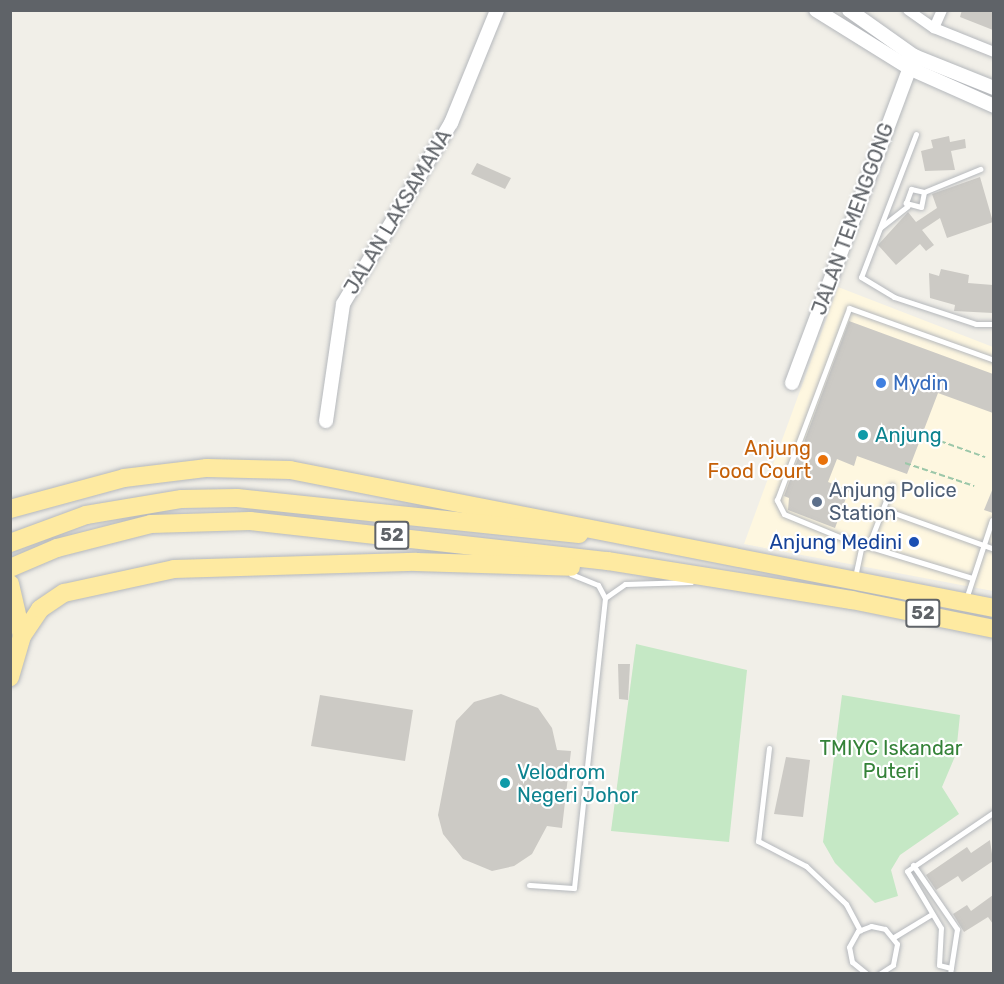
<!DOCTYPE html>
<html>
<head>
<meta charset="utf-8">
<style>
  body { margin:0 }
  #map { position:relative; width:1004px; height:984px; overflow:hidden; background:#f1efe8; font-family:Rubik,sans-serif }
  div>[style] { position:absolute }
  .commercial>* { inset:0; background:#fef7e0 }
  .green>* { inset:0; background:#c5e8c5 }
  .building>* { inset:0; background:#cccac5 }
  .path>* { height:1.5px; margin-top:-0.75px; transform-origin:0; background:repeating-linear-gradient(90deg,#9cc7a9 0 6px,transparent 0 9px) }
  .roads { filter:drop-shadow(0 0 2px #b5b8bc) drop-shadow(0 0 2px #b5b8bc) }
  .service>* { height:5px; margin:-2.5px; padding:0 2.5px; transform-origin:2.5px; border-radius:2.5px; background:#fff }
  .minor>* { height:10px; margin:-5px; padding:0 5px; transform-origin:5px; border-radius:5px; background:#fff }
  .tertiary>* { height:14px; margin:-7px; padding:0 7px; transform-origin:7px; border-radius:7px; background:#fff }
  .trunk>* { height:18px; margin:-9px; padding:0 9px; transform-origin:9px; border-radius:9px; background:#feeaa1 }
  .dots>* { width:16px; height:16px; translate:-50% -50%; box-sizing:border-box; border:3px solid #fff; border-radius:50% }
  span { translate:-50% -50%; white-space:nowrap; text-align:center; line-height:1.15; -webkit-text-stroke:4.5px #fff; paint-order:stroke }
  .shield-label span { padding:2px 4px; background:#fff; border:2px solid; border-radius:4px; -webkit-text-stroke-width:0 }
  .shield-label { font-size:18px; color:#5f6368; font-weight:700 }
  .street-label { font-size:20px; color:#5f6368 }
  .shop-label { font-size:20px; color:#366cbe }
  .left { translate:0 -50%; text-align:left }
  .culture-label { font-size:20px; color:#0d838f }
  .food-label { font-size:20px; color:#c56008 }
  .right { translate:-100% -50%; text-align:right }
  .service-label { font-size:20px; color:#4e5e75 }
  .transit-label { font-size:20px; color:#164399 }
  .park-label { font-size:20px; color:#348238 }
  .frame { position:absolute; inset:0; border:12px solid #5f6368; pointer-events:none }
</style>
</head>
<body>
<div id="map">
  <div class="commercial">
    <div style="clip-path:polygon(838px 287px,993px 347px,993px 591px,744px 544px)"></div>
  </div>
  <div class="green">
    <div style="clip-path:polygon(636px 644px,747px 670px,729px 842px,611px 831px)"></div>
    <div style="clip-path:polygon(842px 695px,960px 715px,956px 754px,942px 787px,959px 814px,900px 855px,891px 870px,898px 896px,875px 903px,835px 863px,823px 842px)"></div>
  </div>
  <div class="building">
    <div style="clip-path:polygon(962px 10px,993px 10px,993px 30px,960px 17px)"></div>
    <div style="clip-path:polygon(949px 136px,950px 142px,965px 139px,966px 148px,951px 151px,955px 170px,925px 171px,921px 151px,933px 148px,931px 140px)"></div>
    <div style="clip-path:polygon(477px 163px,511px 178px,505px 189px,471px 174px)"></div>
    <div style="clip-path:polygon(980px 177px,993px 222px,947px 238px,940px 218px,922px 230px,934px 245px,926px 251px,920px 244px,896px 265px,878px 245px,908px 212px,916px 222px,937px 208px,932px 194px)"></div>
    <div style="clip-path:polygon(941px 269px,969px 275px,968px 283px,993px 285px,993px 313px,954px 311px,955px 305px,930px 298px,929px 273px,939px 276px)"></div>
    <div style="clip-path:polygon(849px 321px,993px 374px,993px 413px,938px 393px,907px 474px,857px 456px,854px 466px,837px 459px,828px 482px,849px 490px,835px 528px,788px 510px,789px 498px,784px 496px)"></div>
    <div style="clip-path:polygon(993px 488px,993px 513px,984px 510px)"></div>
    <div style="clip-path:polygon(618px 664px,630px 664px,628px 700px,619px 699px)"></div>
    <div style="clip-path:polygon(501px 694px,538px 708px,552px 728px,557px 750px,571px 751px,562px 828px,547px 826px,532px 854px,514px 866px,492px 871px,463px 859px,443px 834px,438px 815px,456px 721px,474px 702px)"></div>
    <div style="clip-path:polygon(320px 695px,413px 710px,405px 761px,311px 746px)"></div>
    <div style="clip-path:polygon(786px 757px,810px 760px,803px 817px,774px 814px)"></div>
    <div style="clip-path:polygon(990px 840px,993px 861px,962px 882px,958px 876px,936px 890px,926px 875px,967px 847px,971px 853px)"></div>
    <div style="clip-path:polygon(993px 895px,993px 924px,988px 917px,964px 932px,953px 914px,967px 905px,971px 911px)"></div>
  </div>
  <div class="path">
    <div style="left:940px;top:441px;width:48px;rotate:19.6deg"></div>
    <div style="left:905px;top:463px;width:73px;rotate:18.4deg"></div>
    <div style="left:529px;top:974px;width:2px;rotate:-63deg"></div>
  </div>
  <div class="roads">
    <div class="service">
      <div style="left:916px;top:134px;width:153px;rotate:111deg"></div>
      <div style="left:861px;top:277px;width:39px;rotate:31deg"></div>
      <div style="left:894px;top:297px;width:86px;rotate:18.2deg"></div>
      <div style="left:976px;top:324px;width:18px"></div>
      <div style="left:924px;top:192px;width:15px;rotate:101deg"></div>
      <div style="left:921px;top:207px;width:16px;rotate:-165deg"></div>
      <div style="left:906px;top:203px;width:15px;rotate:-70deg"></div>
      <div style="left:911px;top:189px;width:13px;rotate:13deg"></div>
      <div style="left:924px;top:192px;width:61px;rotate:-22.3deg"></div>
      <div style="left:881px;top:227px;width:34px;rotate:-38deg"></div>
      <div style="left:883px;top:509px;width:118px;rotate:19.8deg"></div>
      <div style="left:868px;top:547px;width:66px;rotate:-68.8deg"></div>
      <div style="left:855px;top:577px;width:33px;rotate:-78deg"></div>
      <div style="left:972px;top:578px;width:131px;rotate:-163.1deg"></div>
      <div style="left:847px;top:540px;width:68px;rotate:-157.6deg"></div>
      <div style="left:784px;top:514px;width:16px;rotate:-117deg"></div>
      <div style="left:777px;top:500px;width:205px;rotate:-69.4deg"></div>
      <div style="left:849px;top:308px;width:154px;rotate:19.7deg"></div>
      <div style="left:605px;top:598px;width:24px;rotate:-35deg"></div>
      <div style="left:625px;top:584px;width:66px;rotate:-1.7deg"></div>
      <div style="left:966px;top:599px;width:83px;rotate:-71.8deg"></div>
      <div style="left:769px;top:748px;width:94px;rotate:96.7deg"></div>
      <div style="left:758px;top:841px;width:54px;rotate:27.5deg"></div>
      <div style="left:806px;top:866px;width:55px;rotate:43.5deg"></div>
      <div style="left:846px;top:904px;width:30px;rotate:62deg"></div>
      <div style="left:913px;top:865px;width:78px;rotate:55.5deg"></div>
      <div style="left:957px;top:929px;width:46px;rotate:98.8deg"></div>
      <div style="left:529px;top:885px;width:45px;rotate:3.8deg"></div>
      <div style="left:574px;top:888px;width:292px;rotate:-83.9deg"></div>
      <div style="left:605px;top:598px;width:15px;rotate:-118deg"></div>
      <div style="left:598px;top:585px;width:29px;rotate:-158deg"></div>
      <div style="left:894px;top:937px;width:44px;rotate:-31.2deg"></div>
      <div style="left:951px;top:968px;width:12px;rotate:-166deg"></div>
      <div style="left:939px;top:965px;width:37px;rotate:-87deg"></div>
      <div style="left:941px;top:928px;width:66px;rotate:-120.8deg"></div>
      <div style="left:907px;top:871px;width:105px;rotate:-34.1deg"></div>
      <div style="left:867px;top:974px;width:19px;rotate:-141deg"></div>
      <div style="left:852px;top:962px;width:15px;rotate:-101deg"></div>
      <div style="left:849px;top:947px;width:18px;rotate:-61deg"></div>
      <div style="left:858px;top:931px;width:14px;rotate:-21deg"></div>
      <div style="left:871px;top:926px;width:14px;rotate:12deg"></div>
      <div style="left:885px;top:929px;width:19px;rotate:51deg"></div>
      <div style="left:897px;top:944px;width:21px;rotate:101deg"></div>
      <div style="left:893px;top:965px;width:17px;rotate:147deg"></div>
    </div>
    <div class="minor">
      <div style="left:908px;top:10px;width:32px;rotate:35deg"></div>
      <div style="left:934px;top:28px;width:65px;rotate:21.8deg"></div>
      <div style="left:934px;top:28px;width:20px;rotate:-66deg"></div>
    </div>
    <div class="tertiary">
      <div style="left:816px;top:10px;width:110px;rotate:31.9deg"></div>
      <div style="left:909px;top:68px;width:93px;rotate:24.1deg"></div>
      <div style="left:849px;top:10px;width:80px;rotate:35.3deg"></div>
      <div style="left:914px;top:56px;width:86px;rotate:21.8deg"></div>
      <div style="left:792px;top:383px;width:349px;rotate:-69.5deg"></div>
      <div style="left:326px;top:421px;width:118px;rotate:-81.7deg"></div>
      <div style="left:343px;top:304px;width:211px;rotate:-59.2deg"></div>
      <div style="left:451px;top:123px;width:122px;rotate:-67.8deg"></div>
    </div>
    <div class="trunk">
      <div style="left:10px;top:509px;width:118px;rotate:-15.2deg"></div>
      <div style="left:124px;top:478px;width:84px;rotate:-6.9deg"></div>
      <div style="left:207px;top:468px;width:83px;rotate:1.4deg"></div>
      <div style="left:290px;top:470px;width:717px;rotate:11.09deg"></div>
      <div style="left:10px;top:543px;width:81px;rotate:-20.2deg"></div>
      <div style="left:86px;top:515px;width:97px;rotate:-9.5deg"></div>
      <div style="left:182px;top:499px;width:55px;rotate:-1deg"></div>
      <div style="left:237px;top:498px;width:344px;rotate:6deg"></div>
      <div style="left:10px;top:568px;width:51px;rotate:-23.1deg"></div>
      <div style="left:57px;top:548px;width:97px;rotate:-14.3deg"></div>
      <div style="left:151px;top:524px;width:99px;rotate:-1.7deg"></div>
      <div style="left:250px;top:521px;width:360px;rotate:6.4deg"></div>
      <div style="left:608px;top:561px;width:247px;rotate:9.1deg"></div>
      <div style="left:852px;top:600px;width:145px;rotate:11.5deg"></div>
      <div style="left:10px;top:584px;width:53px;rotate:77deg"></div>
      <div style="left:22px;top:636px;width:43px;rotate:106.3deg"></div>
      <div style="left:22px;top:636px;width:32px;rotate:-56deg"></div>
      <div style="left:40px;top:609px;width:29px;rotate:-34deg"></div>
      <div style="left:64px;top:593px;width:113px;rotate:-12.3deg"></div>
      <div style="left:174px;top:569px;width:242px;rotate:-1.7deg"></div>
      <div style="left:416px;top:562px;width:155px;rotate:1.8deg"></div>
    </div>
  </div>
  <div class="dots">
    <div style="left:881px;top:383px;background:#3f7fe0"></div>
    <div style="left:863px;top:435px;background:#0f9aa8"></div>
    <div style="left:823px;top:460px;background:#e8710a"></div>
    <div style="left:817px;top:502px;background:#5c6f8a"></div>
    <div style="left:914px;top:542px;background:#1a4fb4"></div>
    <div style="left:505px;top:783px;background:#0f9aa8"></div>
  </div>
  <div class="shield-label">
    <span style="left:392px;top:535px">52</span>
    <span style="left:923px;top:613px">52</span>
  </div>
  <div class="street-label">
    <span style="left:398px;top:212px;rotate:-59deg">JALAN LAKSAMANA</span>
    <span style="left:853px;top:219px;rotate:-70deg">JALAN TEMENGGONG</span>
  </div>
  <div class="shop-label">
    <span class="left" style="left:893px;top:383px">Mydin</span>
  </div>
  <div class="culture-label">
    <span class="left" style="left:875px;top:435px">Anjung</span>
    <span class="left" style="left:517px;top:784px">Velodrom<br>Negeri Johor</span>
  </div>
  <div class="food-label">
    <span class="right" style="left:811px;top:460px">Anjung<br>Food Court</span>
  </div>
  <div class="service-label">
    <span class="left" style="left:829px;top:502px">Anjung Police<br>Station</span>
  </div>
  <div class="transit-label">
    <span class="right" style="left:902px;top:542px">Anjung Medini</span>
  </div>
  <div class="park-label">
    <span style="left:891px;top:760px">TMIYC Iskandar<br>Puteri</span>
  </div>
  <div class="frame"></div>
</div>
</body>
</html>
